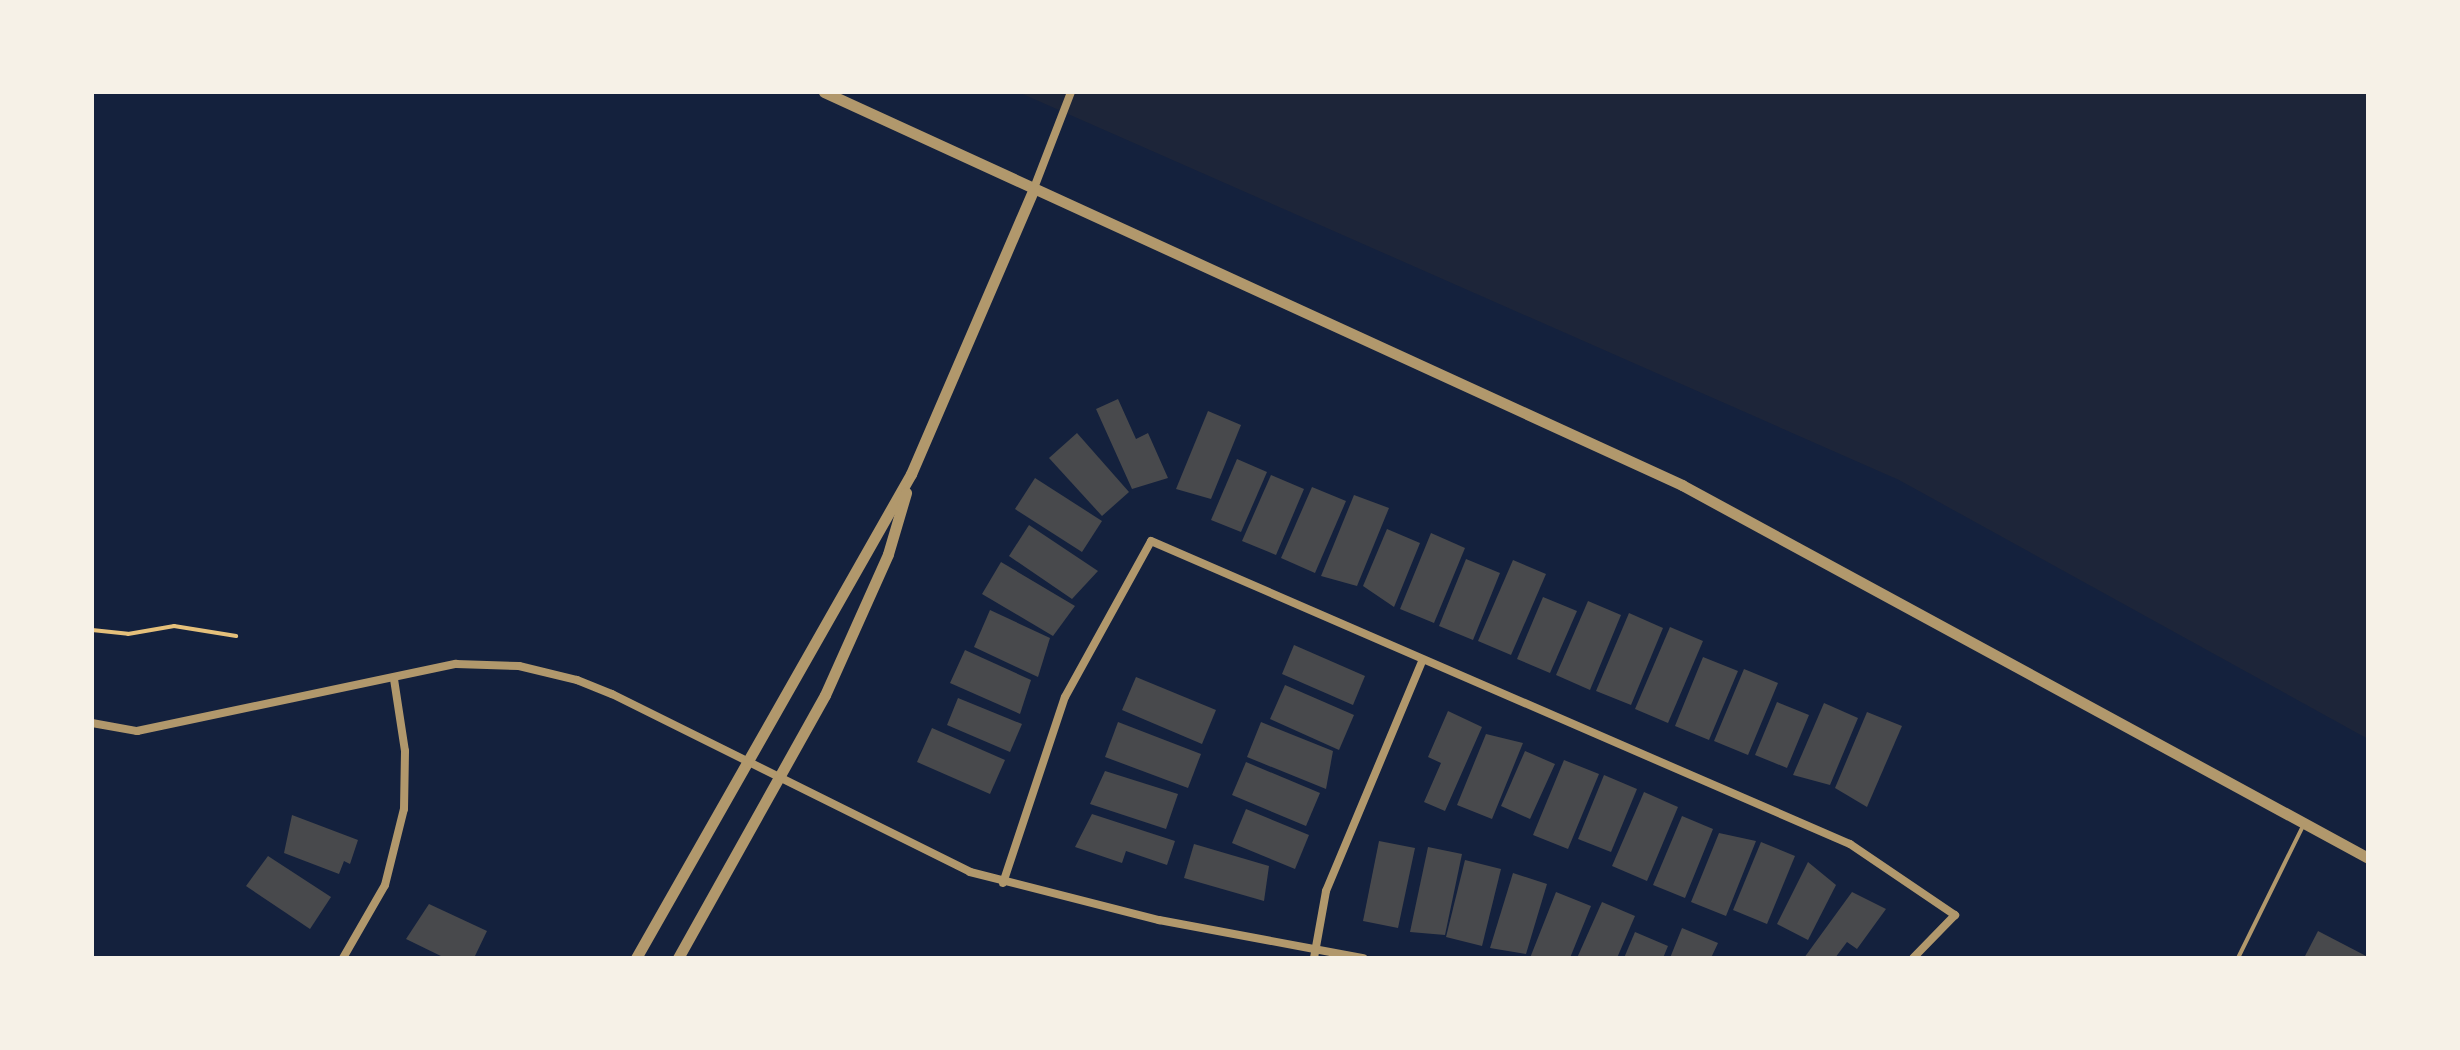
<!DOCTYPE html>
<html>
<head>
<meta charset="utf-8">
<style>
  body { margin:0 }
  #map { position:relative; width:2460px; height:1050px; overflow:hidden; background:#14213d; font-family:Arial,sans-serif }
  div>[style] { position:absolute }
  .green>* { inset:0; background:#1d2539 }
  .building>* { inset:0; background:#48494c }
  .path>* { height:4px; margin:-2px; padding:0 2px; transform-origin:2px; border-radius:2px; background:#e5c07b }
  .service>* { height:4px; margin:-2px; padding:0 2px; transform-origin:2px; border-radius:2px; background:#b1986c }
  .minor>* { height:8px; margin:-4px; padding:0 4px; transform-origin:4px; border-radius:4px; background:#b1986c }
  .tertiary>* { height:11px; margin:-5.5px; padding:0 5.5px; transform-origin:5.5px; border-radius:5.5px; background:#b1986c }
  span { translate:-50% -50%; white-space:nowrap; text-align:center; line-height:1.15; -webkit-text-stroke:8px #f6f1e7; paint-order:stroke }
  .frame { position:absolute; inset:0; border:94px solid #f6f1e7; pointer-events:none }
</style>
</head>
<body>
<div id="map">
  <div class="green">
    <div style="clip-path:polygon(1018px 92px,2368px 92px,2368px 739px,1899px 480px)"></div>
  </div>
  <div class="building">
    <div style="clip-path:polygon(1118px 399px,1136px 439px,1148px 433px,1168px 478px,1132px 489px,1096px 409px)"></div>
    <div style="clip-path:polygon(1208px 411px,1241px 425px,1211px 499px,1176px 489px)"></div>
    <div style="clip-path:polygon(1077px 433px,1129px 492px,1102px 516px,1049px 458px)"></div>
    <div style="clip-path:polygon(1237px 459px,1267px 472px,1241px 532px,1211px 520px)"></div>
    <div style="clip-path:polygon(1271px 475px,1304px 489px,1276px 555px,1242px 541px)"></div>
    <div style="clip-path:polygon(1035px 478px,1102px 521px,1082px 552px,1015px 509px)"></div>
    <div style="clip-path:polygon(1312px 487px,1346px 501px,1315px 573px,1281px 558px)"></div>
    <div style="clip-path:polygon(1354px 495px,1389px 508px,1357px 586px,1321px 576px)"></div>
    <div style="clip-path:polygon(1029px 525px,1098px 571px,1072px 599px,1009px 556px)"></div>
    <div style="clip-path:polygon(1387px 529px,1420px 543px,1394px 607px,1363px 586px)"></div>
    <div style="clip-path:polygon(1431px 533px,1465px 548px,1434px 623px,1400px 609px)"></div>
    <div style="clip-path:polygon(1466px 559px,1500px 573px,1473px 640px,1439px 626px)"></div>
    <div style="clip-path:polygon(1513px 560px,1546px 574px,1511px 655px,1478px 641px)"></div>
    <div style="clip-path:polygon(1001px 562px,1075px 606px,1053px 636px,982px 594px)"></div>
    <div style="clip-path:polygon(1543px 597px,1577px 611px,1550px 673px,1517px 659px)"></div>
    <div style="clip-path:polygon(1588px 601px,1621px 615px,1590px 690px,1556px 675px)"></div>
    <div style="clip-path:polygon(990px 610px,1050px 638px,1038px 677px,974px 647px)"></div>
    <div style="clip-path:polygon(1629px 613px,1663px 628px,1631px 705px,1596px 691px)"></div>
    <div style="clip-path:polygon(1670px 627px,1703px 641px,1668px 723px,1635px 709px)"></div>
    <div style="clip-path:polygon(1294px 645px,1365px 676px,1353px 705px,1282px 674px)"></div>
    <div style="clip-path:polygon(965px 650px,1031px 680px,1020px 714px,950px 683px)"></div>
    <div style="clip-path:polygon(1703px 657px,1738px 671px,1709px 740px,1675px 726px)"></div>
    <div style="clip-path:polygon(1744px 669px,1778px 683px,1748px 755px,1714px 741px)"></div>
    <div style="clip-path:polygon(1136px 677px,1216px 710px,1202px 744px,1122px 710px)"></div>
    <div style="clip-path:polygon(1285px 685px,1354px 715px,1339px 750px,1270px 719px)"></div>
    <div style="clip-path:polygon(958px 698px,1022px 724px,1010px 752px,947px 725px)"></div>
    <div style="clip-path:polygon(1777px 702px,1809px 715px,1787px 768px,1755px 755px)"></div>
    <div style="clip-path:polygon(1824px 703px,1858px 718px,1830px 785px,1793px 775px)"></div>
    <div style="clip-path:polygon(1448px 711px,1482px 727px,1445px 811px,1424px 802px,1441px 763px,1428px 757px)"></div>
    <div style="clip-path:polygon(1867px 712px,1902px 726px,1867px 807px,1835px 788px)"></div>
    <div style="clip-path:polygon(1118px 722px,1201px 754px,1188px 788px,1105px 757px)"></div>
    <div style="clip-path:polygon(1261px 722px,1333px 751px,1326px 789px,1247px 757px)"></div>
    <div style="clip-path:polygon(932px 728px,1005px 760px,990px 794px,917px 762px)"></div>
    <div style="clip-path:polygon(1486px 734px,1523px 743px,1492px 819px,1457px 805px)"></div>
    <div style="clip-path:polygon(1525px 751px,1555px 764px,1530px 819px,1501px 806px)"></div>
    <div style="clip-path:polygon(1564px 760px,1599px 774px,1568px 849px,1533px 835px)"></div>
    <div style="clip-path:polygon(1246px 762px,1320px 793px,1306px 826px,1232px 795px)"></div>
    <div style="clip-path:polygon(1105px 771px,1178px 794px,1166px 829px,1090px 804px)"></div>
    <div style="clip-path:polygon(1604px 775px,1637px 789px,1611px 852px,1578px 839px)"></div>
    <div style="clip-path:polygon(1644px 792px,1678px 807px,1647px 881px,1612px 866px)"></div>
    <div style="clip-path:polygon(1246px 809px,1309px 835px,1295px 869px,1232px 843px)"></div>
    <div style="clip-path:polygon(1092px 814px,1175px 841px,1167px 865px,1126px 851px,1122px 863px,1075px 847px)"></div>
    <div style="clip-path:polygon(292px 815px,358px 840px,350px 864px,344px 861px,339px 874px,284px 853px)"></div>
    <div style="clip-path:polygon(1682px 816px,1713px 829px,1685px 898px,1653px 885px)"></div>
    <div style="clip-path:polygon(1719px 833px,1756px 841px,1726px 916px,1691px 902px)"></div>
    <div style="clip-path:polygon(1379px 841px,1415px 848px,1398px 928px,1363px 921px)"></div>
    <div style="clip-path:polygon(1761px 842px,1795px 856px,1767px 924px,1733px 910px)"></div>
    <div style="clip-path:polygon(1194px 844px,1269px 866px,1264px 901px,1184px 878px)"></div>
    <div style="clip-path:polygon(1428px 847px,1462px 854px,1445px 935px,1410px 932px)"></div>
    <div style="clip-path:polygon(268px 856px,331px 897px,310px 929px,246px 886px)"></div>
    <div style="clip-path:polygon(1465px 860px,1501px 869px,1482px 946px,1446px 937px)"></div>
    <div style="clip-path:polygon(1808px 862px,1836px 885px,1808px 940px,1777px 924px)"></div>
    <div style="clip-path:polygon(1513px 873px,1547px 884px,1526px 954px,1490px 948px)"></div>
    <div style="clip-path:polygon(1556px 892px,1591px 906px,1570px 958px,1530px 958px)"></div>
    <div style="clip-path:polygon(1852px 892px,1886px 909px,1857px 949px,1847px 942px,1835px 958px,1804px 958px)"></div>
    <div style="clip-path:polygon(1602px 902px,1635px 916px,1617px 958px,1577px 958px)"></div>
    <div style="clip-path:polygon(429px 904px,487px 931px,474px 958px,445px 958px,406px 939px)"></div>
    <div style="clip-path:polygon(1682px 928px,1718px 943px,1711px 958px,1670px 958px)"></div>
    <div style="clip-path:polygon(2318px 931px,2368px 957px,2368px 958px,2304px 958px)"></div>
    <div style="clip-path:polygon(1635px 932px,1668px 946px,1663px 958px,1624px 958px)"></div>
  </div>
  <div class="path">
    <div style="left:92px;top:630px;width:36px;rotate:6deg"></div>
    <div style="left:128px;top:634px;width:47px;rotate:-9.9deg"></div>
    <div style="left:174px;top:626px;width:63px;rotate:9.2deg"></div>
  </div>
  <div class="service">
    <div style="left:2238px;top:958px;width:149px;rotate:-63.8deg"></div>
  </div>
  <div class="minor">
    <div style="left:1034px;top:188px;width:103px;rotate:-68.9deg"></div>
    <div style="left:92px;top:723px;width:46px;rotate:10.1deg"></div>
    <div style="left:137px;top:731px;width:326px;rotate:-11.9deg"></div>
    <div style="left:456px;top:664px;width:63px;rotate:1.8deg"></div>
    <div style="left:519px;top:666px;width:60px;rotate:13.6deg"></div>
    <div style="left:577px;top:680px;width:38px;rotate:22deg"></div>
    <div style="left:612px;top:694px;width:400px;rotate:26.4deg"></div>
    <div style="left:970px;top:872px;width:195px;rotate:14.3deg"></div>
    <div style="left:1159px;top:920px;width:208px;rotate:10.6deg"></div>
    <div style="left:1003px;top:883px;width:196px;rotate:-71.6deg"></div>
    <div style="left:1065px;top:697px;width:178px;rotate:-61.1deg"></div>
    <div style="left:1151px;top:541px;width:762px;rotate:23.44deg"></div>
    <div style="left:1850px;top:844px;width:127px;rotate:34.1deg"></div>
    <div style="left:1955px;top:915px;width:60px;rotate:134.3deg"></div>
    <div style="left:343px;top:958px;width:84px;rotate:-60.1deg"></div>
    <div style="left:385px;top:885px;width:78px;rotate:-76deg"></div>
    <div style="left:404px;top:809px;width:58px;rotate:-89deg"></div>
    <div style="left:405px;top:751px;width:73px;rotate:-98.7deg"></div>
    <div style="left:1314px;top:958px;width:68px;rotate:-79.8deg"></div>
    <div style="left:1326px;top:891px;width:249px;rotate:-67.3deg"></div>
  </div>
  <div class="tertiary">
    <div style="left:824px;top:92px;width:944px;rotate:24.61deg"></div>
    <div style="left:1682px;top:485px;width:781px;rotate:28.53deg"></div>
    <div style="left:636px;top:958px;width:557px;rotate:-60.4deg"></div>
    <div style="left:911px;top:474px;width:311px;rotate:-66.7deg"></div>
    <div style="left:678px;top:958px;width:301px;rotate:-60.8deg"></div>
    <div style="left:825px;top:695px;width:154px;rotate:-65.9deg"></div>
    <div style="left:888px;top:554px;width:64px;rotate:-73.6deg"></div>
  </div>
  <div class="frame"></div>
</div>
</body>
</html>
